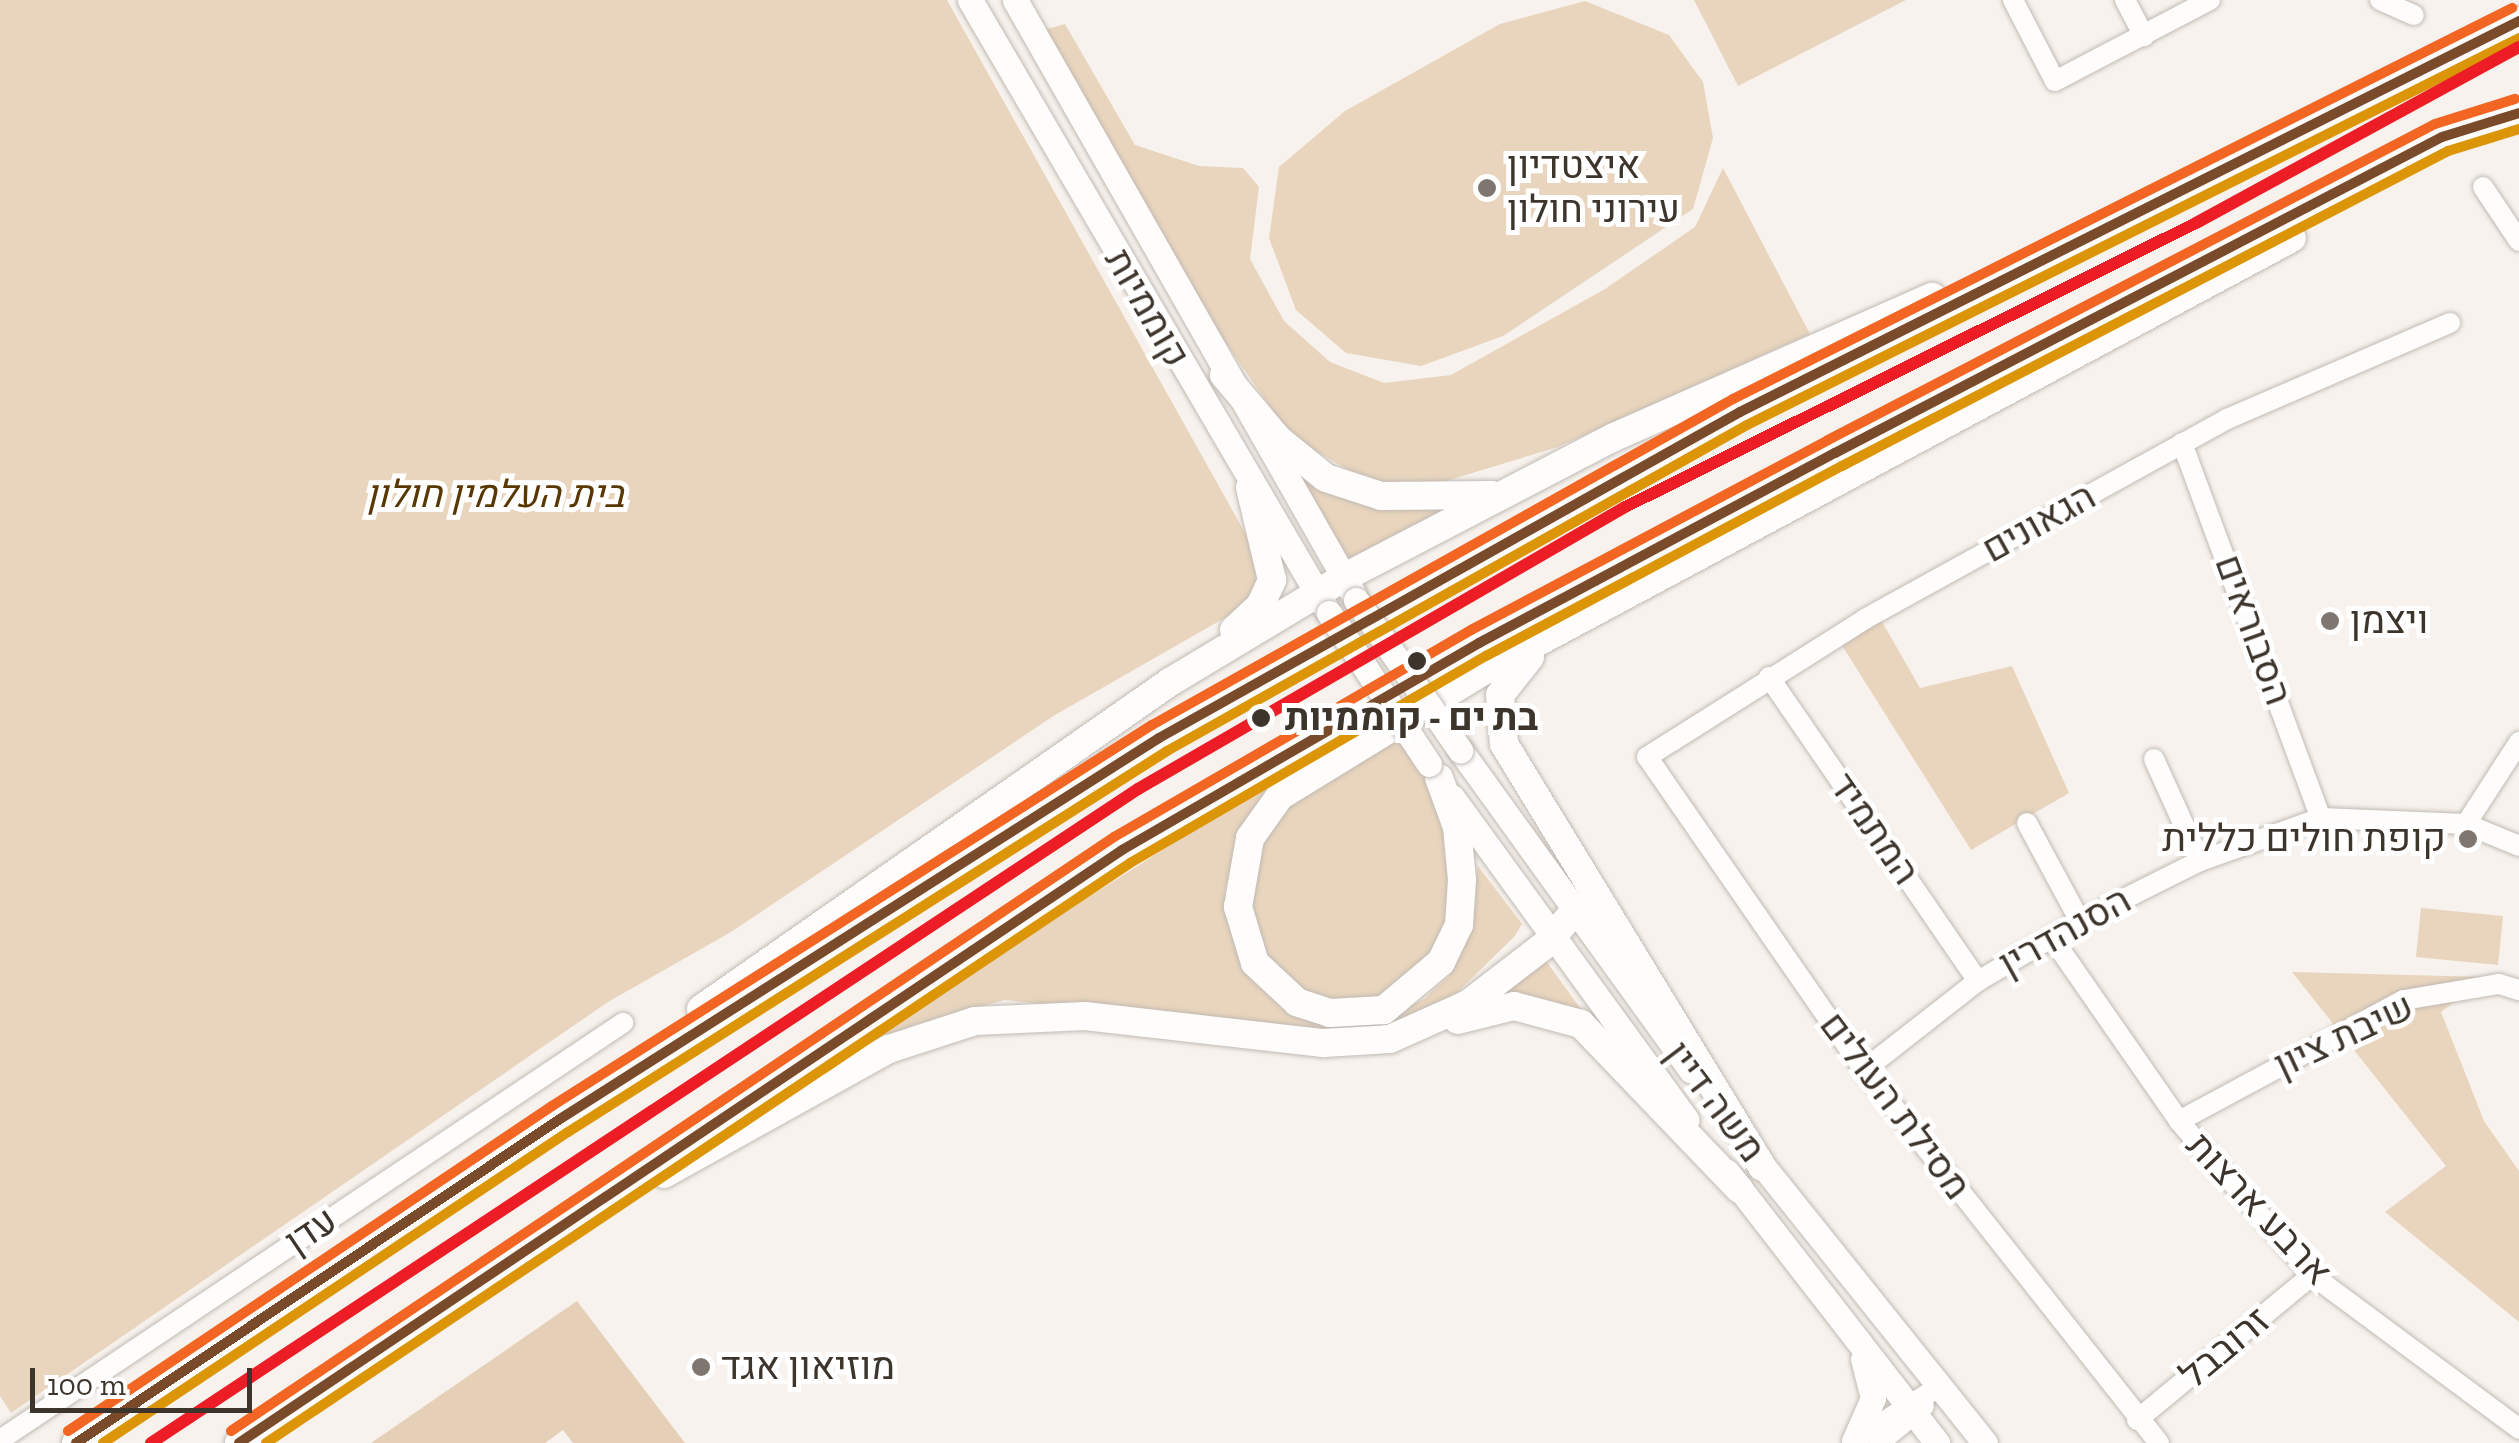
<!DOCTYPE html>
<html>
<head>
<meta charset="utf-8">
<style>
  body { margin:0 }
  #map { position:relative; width:2519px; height:1443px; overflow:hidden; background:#f7f2ed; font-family:"Zilla Slab",Heebo,serif }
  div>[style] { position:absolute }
  .green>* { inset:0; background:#e9d5bd }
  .forest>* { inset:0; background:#e5d0b7 }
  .roads { filter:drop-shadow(0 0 2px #c1bab4) drop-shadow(0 0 2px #c1bab4) }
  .minor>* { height:20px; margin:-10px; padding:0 10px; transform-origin:10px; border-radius:10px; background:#fefdfc }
  .major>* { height:25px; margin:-12.5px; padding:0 12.5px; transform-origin:12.5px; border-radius:12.5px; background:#fefdfc }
  .highway>* { height:28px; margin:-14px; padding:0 14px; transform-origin:14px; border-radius:14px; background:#fefdfc }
  .bridges { filter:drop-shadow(0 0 2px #c1bab4) drop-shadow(0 0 2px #c1bab4) }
  .major-bridge>* { height:25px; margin:-12.5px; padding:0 12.5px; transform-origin:12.5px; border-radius:12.5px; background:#fefdfc }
  .bus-1>* { height:10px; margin:-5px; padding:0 5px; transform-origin:5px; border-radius:5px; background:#7a4b2a }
  .bus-2>* { height:10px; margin:-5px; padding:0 5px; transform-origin:5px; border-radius:5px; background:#db9506 }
  .bus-3>* { height:10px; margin:-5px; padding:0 5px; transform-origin:5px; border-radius:5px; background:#f26522 }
  .rail-1>* { height:12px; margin:-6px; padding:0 6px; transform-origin:6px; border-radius:6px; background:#ed1d26 }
  .dots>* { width:28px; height:28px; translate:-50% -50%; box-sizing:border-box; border:5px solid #fff; border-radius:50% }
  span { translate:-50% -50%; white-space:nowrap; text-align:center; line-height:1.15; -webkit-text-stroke:10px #fff; paint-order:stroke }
  .poi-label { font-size:38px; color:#3d342b }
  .left { translate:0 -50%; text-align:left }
  .right { translate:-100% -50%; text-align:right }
  .street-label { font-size:38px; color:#3d342b }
  .park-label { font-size:38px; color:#583701; font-style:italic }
  .stop-label { font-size:38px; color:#3d342b; font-weight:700 }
  .scale { position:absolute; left:30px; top:1368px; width:222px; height:45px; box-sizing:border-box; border:5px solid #3d342b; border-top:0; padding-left:12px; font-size:30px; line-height:35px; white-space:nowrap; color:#3d342b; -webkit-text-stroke:8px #fff; paint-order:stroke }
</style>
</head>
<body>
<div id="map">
  <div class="green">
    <div style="clip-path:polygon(0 0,947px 0,1263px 565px,1262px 590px,1242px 608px,1055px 715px,731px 932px,608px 1002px,11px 1413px,0 1396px)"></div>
    <div style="clip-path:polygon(1694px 0,1906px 0,1738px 86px)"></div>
    <div style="clip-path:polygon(1585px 1px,1669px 35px,1703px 82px,1713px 138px,1693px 209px,1503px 336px,1421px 366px,1346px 353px,1296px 310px,1269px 238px,1279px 167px,1345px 111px,1500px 24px)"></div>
    <div style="clip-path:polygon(1065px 24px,1135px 145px,1199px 166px,1243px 168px,1259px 187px,1250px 259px,1284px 321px,1330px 362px,1384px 383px,1451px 375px,1605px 289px,1695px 227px,1723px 168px,1810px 334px,1558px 447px,1436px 484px,1368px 481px,1291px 437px,1192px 294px,1043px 30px)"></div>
    <div style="clip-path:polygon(1283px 453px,1305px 474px,1477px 496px,1347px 566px)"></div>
    <div style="clip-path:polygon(1881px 620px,1920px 688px,2012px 666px,2069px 793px,1971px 850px,1841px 644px)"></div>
    <div style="clip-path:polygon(1393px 735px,1430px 781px,1448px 829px,1453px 880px,1443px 942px,1396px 993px,1349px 1006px,1286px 984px,1251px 932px,1249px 874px,1274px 816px)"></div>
    <div style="clip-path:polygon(1279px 776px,1247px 823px,1225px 890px,1238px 955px,1287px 1009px,1318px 1024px,1366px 1026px,1424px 999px,1449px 976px,1467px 938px,1478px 866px,1522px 924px,1514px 937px,1434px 1015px,1356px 1037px,1005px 1000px,914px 1025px,812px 1073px)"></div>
    <div style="clip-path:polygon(2421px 908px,2503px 916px,2498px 965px,2416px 957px)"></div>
    <div style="clip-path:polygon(1544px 958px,1588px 1019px,1536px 997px,1497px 998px)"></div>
    <div style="clip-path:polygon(2292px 972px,2487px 977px,2441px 1012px,2484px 1121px,2519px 1171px,2519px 1322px,2385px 1212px,2446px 1166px)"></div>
  </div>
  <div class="forest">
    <div style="clip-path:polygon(577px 1301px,685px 1443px,573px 1443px,563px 1430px,545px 1443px,371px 1443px)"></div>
  </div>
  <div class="roads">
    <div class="minor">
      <div style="left:2013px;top:0;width:91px;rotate:62.6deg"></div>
      <div style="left:2055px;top:81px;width:175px;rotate:-27.6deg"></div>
      <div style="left:2125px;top:0;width:41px;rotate:62.2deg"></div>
      <div style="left:2380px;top:0;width:37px;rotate:24deg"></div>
      <div style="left:2483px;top:187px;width:65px;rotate:56.3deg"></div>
      <div style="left:2182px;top:443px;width:400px;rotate:69.7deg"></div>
      <div style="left:1769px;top:677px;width:369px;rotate:55.5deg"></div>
      <div style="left:2154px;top:759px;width:112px;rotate:65.7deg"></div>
      <div style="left:2027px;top:823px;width:111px;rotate:61.6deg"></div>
      <div style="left:2466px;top:824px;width:98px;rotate:-57.1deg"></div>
      <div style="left:2052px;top:938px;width:223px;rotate:55.2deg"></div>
      <div style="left:2179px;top:1121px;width:203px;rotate:49.2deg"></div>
      <div style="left:2312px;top:1275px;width:258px;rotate:36.6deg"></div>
      <div style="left:1864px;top:1070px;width:145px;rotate:-38deg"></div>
      <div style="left:1978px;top:981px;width:118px;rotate:-30.5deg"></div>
      <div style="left:2080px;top:921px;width:134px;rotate:-26.6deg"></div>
      <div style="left:2200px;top:861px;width:128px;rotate:-19.6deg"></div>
      <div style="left:2321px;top:818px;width:145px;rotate:2.4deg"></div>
      <div style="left:2466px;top:824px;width:57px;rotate:22.5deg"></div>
      <div style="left:2179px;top:1121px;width:255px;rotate:-28.3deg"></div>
      <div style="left:2404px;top:1000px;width:96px;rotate:-9.6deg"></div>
      <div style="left:2499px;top:984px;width:21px;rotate:17deg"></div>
      <div style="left:2137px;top:1420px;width:227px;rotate:-39.6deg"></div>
      <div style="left:0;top:1440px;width:750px;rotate:-33.8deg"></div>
      <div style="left:1853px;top:1441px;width:103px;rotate:-32.3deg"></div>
      <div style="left:1879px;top:1443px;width:58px;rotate:-39.4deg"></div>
      <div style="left:2159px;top:1443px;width:476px;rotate:-128.3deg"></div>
      <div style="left:1864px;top:1070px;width:381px;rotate:-124.7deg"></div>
      <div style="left:1647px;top:757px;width:258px;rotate:-32.3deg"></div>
      <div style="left:1865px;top:619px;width:414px;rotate:-28.9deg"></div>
      <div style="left:2227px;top:419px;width:243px;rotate:-23.3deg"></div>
    </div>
    <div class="major">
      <div style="left:970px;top:0;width:705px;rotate:59.65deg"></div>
      <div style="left:1015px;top:0;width:685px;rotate:60.33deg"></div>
      <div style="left:1460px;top:750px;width:395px;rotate:54.2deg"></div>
      <div style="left:1452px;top:797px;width:399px;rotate:54deg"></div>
      <div style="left:1751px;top:1151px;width:374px;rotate:51.3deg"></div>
      <div style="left:1727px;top:1172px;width:343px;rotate:52.2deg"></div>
      <div style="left:1854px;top:1441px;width:47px;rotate:-66.2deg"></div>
      <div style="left:1873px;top:1398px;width:40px;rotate:-104.4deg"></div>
    </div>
    <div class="highway">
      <div style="left:1224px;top:375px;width:85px;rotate:49.8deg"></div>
      <div style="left:1279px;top:440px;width:60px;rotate:39deg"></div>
      <div style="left:1326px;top:478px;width:58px;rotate:18.1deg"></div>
      <div style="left:1381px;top:496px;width:111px;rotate:-0.5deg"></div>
      <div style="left:1234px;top:630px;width:35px;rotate:-43deg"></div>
      <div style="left:1260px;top:606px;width:29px;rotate:-65deg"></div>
      <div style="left:1272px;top:580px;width:95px;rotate:-103.4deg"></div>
      <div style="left:1530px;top:657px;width:48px;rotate:128.3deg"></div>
      <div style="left:1500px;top:695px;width:49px;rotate:85.3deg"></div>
      <div style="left:1504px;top:744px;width:495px;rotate:58.6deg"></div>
      <div style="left:1439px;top:778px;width:52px;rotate:69.8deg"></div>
      <div style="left:1457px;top:827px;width:53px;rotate:84.6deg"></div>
      <div style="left:1462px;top:880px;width:45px;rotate:93.8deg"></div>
      <div style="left:1459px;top:925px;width:41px;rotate:115.9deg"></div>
      <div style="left:1441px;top:962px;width:75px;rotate:139.9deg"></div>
      <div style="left:1384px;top:1010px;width:54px;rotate:176.8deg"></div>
      <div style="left:1330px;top:1013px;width:35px;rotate:-162deg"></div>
      <div style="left:1297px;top:1002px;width:57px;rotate:-137.1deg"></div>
      <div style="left:1255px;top:963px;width:59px;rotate:-106.9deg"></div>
      <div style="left:1238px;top:907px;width:70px;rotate:-80.1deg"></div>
      <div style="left:1250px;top:838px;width:52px;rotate:-54.5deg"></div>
      <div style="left:1280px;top:796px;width:235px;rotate:-31.6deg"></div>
      <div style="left:1480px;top:673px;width:921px;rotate:-28.18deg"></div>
      <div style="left:701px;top:1009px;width:572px;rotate:-34.89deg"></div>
      <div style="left:1170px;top:682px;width:202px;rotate:-31deg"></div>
      <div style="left:1343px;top:578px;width:303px;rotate:-27.5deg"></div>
      <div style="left:1612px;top:438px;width:350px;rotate:-23.8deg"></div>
      <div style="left:1458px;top:1020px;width:58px;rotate:-14deg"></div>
      <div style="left:1514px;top:1006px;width:69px;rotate:15deg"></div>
      <div style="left:1581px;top:1024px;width:228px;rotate:46.2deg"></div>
      <div style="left:664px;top:1174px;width:257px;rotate:-29.1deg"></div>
      <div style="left:889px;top:1049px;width:90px;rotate:-18deg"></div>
      <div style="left:975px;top:1021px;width:110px;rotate:-2.6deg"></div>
      <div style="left:1085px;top:1016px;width:240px;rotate:6.5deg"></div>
      <div style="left:1323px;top:1043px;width:67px;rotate:-3.4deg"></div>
      <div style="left:1390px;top:1039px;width:85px;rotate:-24.2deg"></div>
      <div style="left:1468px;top:1004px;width:97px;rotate:-37.5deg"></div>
      <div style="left:1545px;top:945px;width:43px;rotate:-48.8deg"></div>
      <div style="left:76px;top:1443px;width:582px;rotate:-33.8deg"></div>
      <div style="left:560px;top:1119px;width:710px;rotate:-32.46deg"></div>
      <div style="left:1159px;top:738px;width:666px;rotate:-29.3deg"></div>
      <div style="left:1740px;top:412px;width:872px;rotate:-26.65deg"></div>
      <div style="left:239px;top:1443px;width:1064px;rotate:-33.88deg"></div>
      <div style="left:1122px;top:850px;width:413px;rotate:-30.1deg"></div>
      <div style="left:1479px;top:643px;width:404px;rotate:-28.1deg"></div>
      <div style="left:1835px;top:453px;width:684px;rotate:-27.5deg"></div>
      <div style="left:2442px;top:137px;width:81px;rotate:-17.3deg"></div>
    </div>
  </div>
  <div class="bridges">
    <div class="major-bridge">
      <div style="left:1356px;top:600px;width:183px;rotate:55.3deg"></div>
      <div style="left:1329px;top:613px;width:181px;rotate:56.5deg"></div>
    </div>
  </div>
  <div class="bus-1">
    <div style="left:76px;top:1443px;width:582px;rotate:-33.8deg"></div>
    <div style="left:560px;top:1119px;width:710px;rotate:-32.46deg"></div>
    <div style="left:1159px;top:738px;width:666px;rotate:-29.3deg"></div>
    <div style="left:1740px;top:412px;width:872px;rotate:-26.65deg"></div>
    <div style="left:239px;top:1443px;width:1064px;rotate:-33.88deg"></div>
    <div style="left:1122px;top:850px;width:413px;rotate:-30.1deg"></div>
    <div style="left:1479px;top:643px;width:404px;rotate:-28.1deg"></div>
    <div style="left:1835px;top:453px;width:684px;rotate:-27.5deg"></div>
    <div style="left:2442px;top:137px;width:81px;rotate:-17.3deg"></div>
  </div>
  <div class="bus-2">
    <div style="left:103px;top:1443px;width:559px;rotate:-33.78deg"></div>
    <div style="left:568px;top:1132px;width:710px;rotate:-32.46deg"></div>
    <div style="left:1167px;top:751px;width:665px;rotate:-29.34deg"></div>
    <div style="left:1747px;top:425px;width:864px;rotate:-26.62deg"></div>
    <div style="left:266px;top:1443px;width:1041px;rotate:-33.87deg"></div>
    <div style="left:1130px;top:863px;width:412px;rotate:-30.2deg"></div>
    <div style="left:1486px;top:656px;width:404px;rotate:-28.1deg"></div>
    <div style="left:1842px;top:466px;width:683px;rotate:-27.47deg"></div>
    <div style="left:2448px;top:151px;width:74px;rotate:-17.2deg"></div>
  </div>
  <div class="bus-3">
    <div style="left:68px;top:1431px;width:583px;rotate:-33.88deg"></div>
    <div style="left:552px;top:1106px;width:711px;rotate:-32.42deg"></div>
    <div style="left:1152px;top:725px;width:666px;rotate:-29.3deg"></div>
    <div style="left:1733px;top:399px;width:872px;rotate:-26.65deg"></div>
    <div style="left:231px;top:1431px;width:1064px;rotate:-33.93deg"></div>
    <div style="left:1114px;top:837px;width:413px;rotate:-30.1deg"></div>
    <div style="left:1471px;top:630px;width:404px;rotate:-28deg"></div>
    <div style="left:1828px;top:440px;width:684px;rotate:-27.5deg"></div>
    <div style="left:2435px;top:124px;width:84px;rotate:-17.4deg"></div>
  </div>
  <div class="rail-1">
    <div style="left:151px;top:1443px;width:1184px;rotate:-33.53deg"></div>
    <div style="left:1138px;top:789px;width:563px;rotate:-30.07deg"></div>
    <div style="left:1625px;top:507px;width:638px;rotate:-26.44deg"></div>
    <div style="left:2196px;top:223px;width:368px;rotate:-28.6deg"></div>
  </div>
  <div class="dots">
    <div style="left:1487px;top:188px;background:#7e766f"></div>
    <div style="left:2330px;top:621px;background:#7e766f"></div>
    <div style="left:1417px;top:661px;background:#3d342b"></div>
    <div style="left:1261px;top:718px;background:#3d342b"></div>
    <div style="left:2468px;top:839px;background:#7e766f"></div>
    <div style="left:701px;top:1367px;background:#7e766f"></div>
  </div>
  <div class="poi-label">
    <span class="left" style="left:1507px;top:188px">איצטדיון<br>עירוני חולון</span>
    <span class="left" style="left:2350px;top:621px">ויצמן</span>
    <span class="right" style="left:2446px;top:839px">קופת חולים כללית</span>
    <span class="left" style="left:721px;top:1367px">מוזיאון אגד</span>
  </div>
  <div class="street-label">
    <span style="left:1147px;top:308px;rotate:60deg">קוממיות</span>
    <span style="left:2039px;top:523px;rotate:-29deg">הגאונים</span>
    <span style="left:2253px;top:630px;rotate:70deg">הסבוראים</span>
    <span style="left:1874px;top:829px;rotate:55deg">המתמיד</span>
    <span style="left:2065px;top:932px;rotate:-29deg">הסנהדרין</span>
    <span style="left:2344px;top:1036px;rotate:-25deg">שיבת ציון</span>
    <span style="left:1715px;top:1102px;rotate:53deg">משה דיין</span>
    <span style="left:1895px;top:1106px;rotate:53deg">מסילת העולים</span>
    <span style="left:2259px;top:1209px;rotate:47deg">ארבע ארצות</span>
    <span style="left:311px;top:1231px;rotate:-34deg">עדן</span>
    <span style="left:2225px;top:1348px;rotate:-40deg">זרובבל</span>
  </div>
  <div class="park-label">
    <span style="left:495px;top:495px">בית העלמין חולון</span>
  </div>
  <div class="stop-label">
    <span class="left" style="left:1285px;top:718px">בת ים - קוממיות</span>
  </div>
  <div class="scale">100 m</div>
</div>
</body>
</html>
